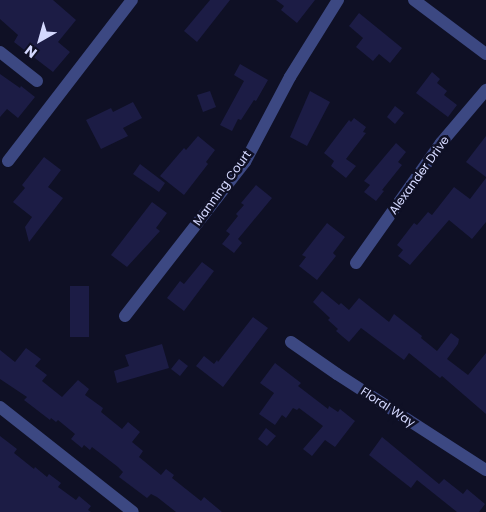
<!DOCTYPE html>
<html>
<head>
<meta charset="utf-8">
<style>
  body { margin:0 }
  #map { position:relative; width:486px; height:512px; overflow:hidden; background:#0f1025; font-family:Poppins,sans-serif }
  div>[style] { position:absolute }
  .building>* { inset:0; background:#1c1c45 }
  .minor>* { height:12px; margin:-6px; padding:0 6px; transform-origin:6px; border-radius:6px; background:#3c4882 }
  span { translate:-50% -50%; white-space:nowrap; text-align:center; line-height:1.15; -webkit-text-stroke:5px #0f1025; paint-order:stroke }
  .street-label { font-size:12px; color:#d4d8fe }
  .north { position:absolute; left:15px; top:15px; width:50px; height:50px; -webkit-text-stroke:4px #0f1025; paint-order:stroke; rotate:218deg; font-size:14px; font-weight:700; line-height:20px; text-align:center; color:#d4d8fe }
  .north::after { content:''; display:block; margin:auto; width:18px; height:22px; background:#d4d8fe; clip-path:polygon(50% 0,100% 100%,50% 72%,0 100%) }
</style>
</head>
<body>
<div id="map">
  <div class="building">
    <div style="clip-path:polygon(0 0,53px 0,76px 20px,58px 42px,70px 52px,53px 72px,14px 42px,18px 35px,0 19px)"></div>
    <div style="clip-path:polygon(210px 0,230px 0,197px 42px,184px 31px)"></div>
    <div style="clip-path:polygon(276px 0,315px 0,297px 23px,281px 10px,284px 6px)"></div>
    <div style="clip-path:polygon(359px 13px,402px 48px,390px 63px,379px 54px,373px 61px,356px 47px,363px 38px,349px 26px)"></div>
    <div style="clip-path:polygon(240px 64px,268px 80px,256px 101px,254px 100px,241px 120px,238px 119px,232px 131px,220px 125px,244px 81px,234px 75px)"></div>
    <div style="clip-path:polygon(432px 72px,440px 79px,437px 83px,447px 91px,444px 95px,457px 105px,448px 117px,416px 93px)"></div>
    <div style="clip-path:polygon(0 74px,20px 88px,21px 86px,35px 97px,18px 118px,7px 109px,0 117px)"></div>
    <div style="clip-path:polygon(210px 91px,216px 107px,203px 112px,197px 95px)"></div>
    <div style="clip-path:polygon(310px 91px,330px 102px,307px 146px,290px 137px)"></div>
    <div style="clip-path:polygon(133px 102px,142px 118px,123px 128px,128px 136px,101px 149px,86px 120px,111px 108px,113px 112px)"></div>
    <div style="clip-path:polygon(395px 106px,404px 113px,395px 124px,387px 117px)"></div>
    <div style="clip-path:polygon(354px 118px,366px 127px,363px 132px,366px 133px,346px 159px,356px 166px,346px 178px,331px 166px,334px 161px,324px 153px,349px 120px,351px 122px)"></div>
    <div style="clip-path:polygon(198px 136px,215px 150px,206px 162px,208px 164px,184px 195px,160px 176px,184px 148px,186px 150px)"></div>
    <div style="clip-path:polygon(486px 136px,486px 177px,466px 162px)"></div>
    <div style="clip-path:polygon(396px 143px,406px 152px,398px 162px,402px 165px,382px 190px,384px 191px,376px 201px,364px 192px,370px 185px,364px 181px)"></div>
    <div style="clip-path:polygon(44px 157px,61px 170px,48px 187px,63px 198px,29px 242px,25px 227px,32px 217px,13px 202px,25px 188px,22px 185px)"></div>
    <div style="clip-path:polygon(140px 164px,165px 183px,159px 192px,133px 174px)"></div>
    <div style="clip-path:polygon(486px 178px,486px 222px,472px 239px,449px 220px,410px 265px,398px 256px,403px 250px,397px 245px,414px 223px,417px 225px,428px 212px,432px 215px,454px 187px,470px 199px)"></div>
    <div style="clip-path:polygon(256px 185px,272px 198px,238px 239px,242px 243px,234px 253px,222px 244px,230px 234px,226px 231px,238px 216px,236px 214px,244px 205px,241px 203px)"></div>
    <div style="clip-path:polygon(152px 202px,167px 213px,156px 228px,160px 231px,127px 267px,111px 255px)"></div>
    <div style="clip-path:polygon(327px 223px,345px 237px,333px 253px,336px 256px,317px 280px,299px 266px,306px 257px,302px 255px)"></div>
    <div style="clip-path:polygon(202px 262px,214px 271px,184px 311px,167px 298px,180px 281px,184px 284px)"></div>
    <div style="clip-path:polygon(70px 286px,89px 286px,89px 337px,70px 337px)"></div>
    <div style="clip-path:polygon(322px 291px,339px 305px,341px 303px,349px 310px,359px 298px,389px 322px,394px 314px,422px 336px,421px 338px,437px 351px,451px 333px,459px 339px,458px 344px,447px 359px,468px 375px,486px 353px,486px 414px,442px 376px,440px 378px,409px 353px,404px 360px,361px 328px,349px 342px,336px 331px,338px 329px,328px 320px,330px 318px,313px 302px)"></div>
    <div style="clip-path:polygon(253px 317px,268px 328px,223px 387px,196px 366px,204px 356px,214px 364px,217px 360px,218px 362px)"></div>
    <div style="clip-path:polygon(162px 344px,169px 368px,117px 383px,114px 371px,129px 366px,125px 355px)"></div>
    <div style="clip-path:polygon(26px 348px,41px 359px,35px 366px,47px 375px,42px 381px,62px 397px,78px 380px,89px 389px,85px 395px,103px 408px,101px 412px,122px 429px,128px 422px,140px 432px,132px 442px,143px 451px,139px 457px,161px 475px,166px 469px,174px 475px,172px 478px,201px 501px,204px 497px,222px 512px,176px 512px,157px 497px,151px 494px,147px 498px,119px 477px,123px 472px,118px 467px,92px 447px,90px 450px,84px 445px,82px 448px,71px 439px,75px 434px,58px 420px,56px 422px,51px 418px,50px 420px,24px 400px,27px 397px,0 379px,0 350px,15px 362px)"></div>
    <div style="clip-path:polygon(179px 359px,188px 366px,180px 376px,171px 369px)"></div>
    <div style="clip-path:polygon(275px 363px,301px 383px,298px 386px,328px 409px,329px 406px,338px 412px,340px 409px,355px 421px,335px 447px,325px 440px,312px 456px,303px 449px,323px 426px,299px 408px,297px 410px,293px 408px,286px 418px,282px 415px,275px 425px,259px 414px,274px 393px,260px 383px)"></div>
    <div style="clip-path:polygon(266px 428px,276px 436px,267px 446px,258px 439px)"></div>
    <div style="clip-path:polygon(0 436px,17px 449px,14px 453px,34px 469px,35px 467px,47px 477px,49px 474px,61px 483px,58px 487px,76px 500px,79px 496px,91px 506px,88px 510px,91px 512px,0 512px)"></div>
    <div style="clip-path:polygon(382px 437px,439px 484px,444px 479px,463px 494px,467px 489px,485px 504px,479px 512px,457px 512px,417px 480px,411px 488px,369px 455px)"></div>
  </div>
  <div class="minor">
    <div style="left:414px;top:0;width:90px;rotate:36.9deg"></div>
    <div style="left:0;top:52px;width:47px;rotate:38.1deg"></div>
    <div style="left:8px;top:161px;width:203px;rotate:-52.4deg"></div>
    <div style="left:356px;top:263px;width:147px;rotate:-54.7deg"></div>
    <div style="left:441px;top:143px;width:70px;rotate:-49.7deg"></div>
    <div style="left:125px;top:316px;width:195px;rotate:-52.1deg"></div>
    <div style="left:245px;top:162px;width:96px;rotate:-62.1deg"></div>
    <div style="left:290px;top:77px;width:91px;rotate:-58.1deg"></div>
    <div style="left:291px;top:342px;width:56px;rotate:34.8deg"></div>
    <div style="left:337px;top:374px;width:177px;rotate:32.8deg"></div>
    <div style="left:0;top:407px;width:169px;rotate:38.3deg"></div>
  </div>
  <div class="street-label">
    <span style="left:419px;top:175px;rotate:-54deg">Alexander Drive</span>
    <span style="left:222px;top:188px;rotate:-54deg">Manning Court</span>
    <span style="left:388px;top:407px;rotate:33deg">Floral Way</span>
  </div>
  <div class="north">N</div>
</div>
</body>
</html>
